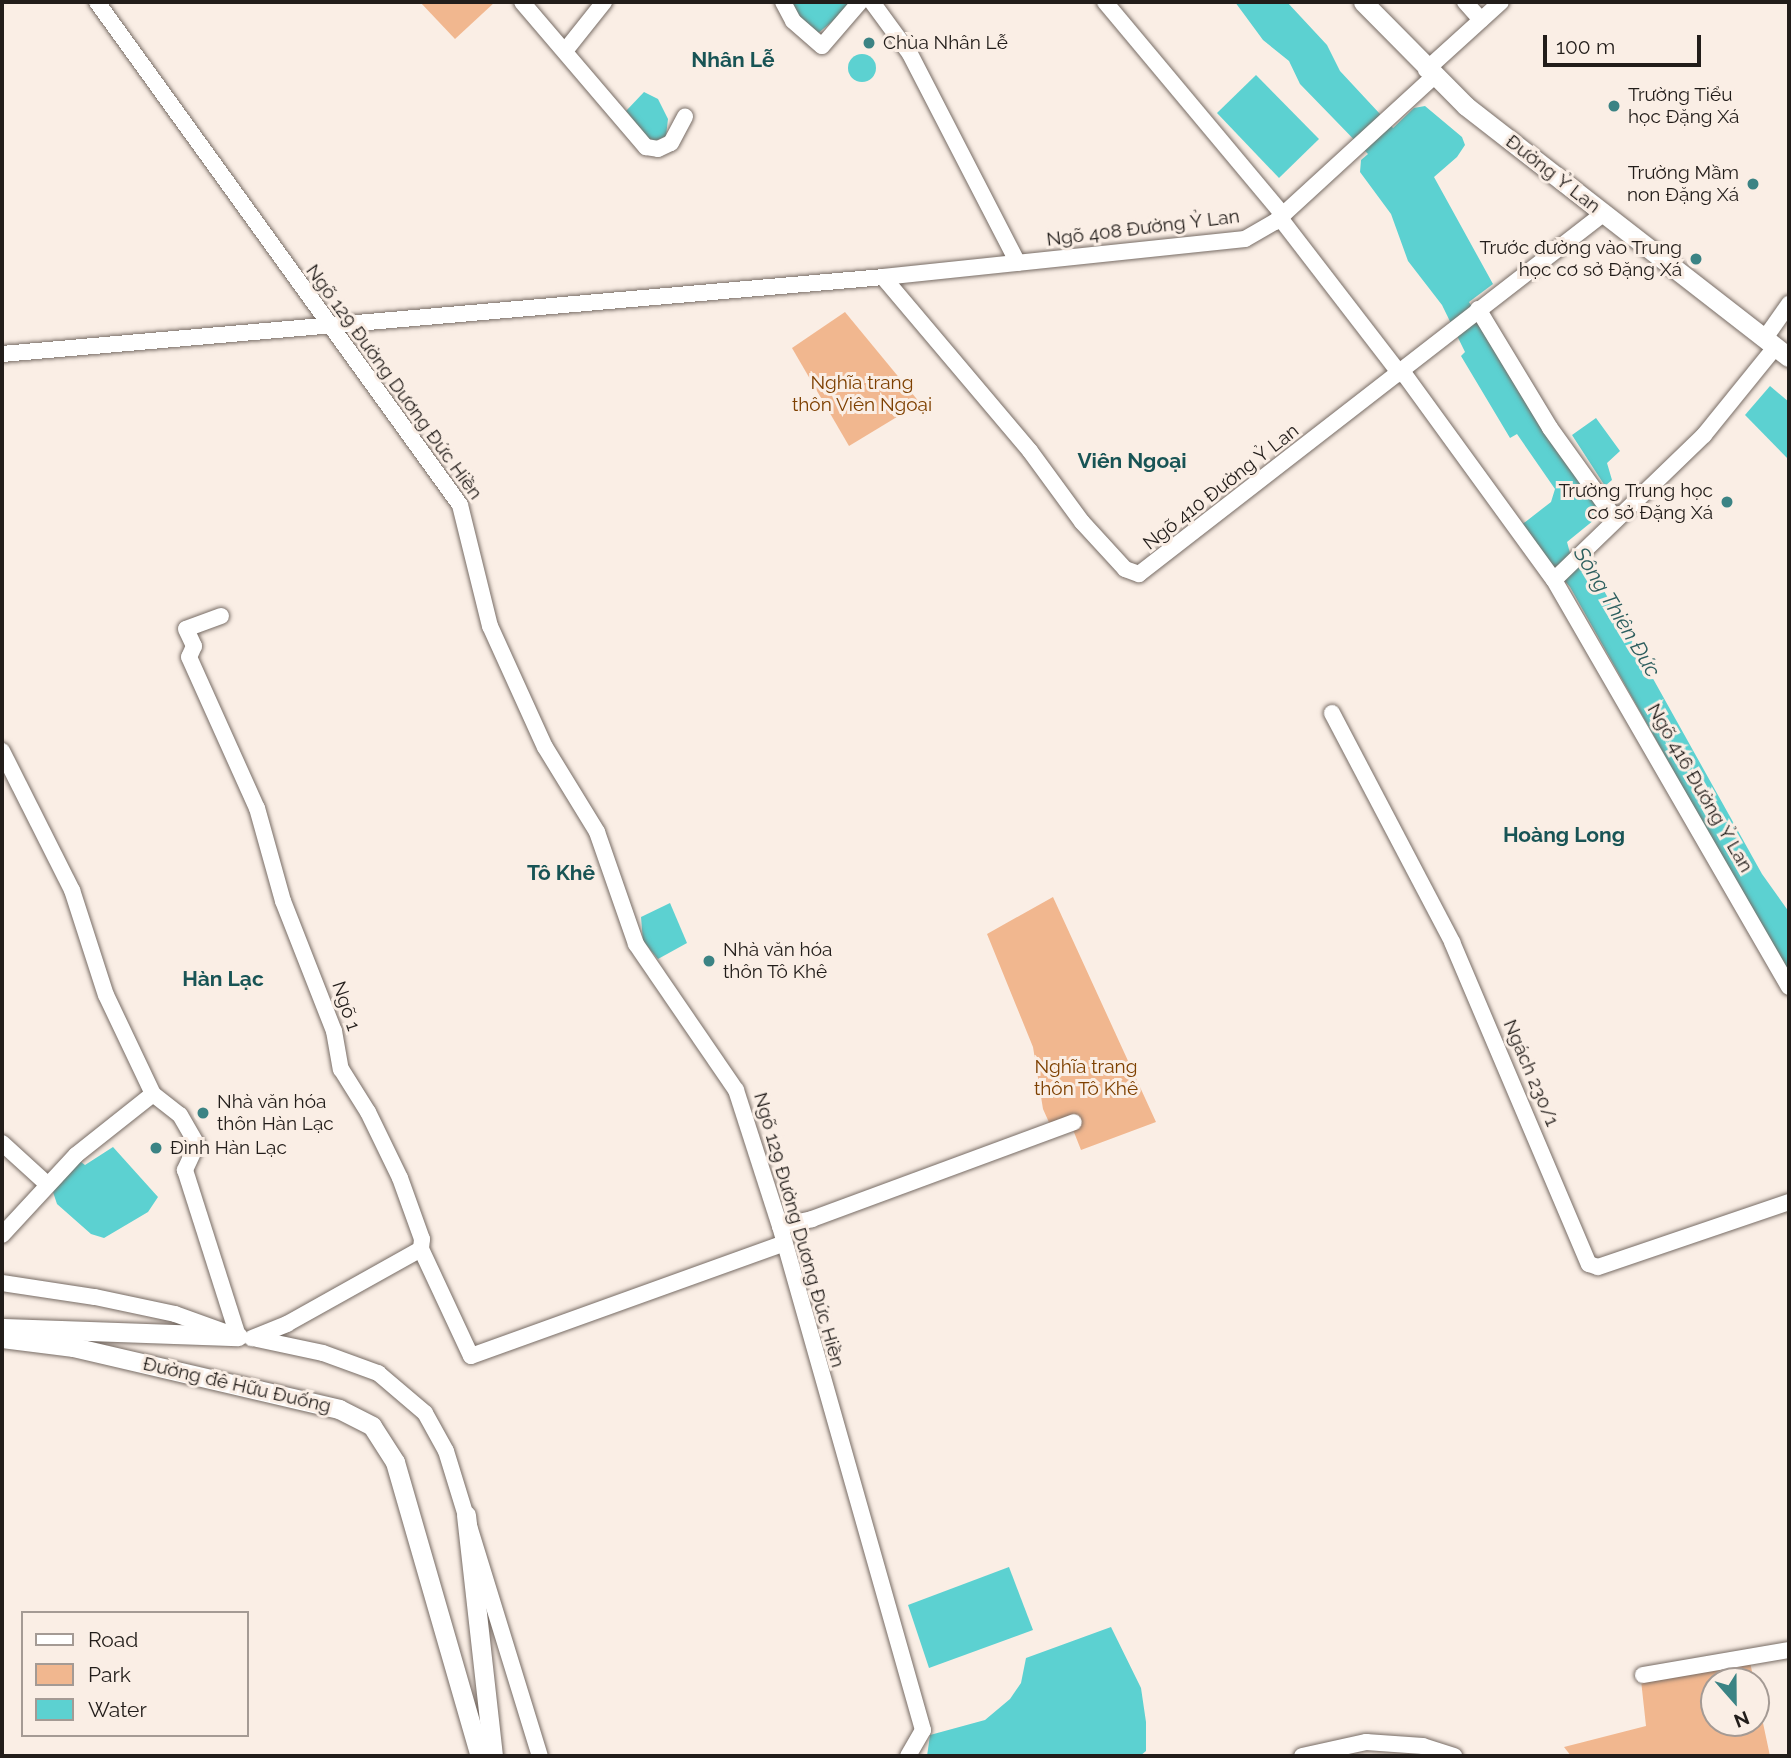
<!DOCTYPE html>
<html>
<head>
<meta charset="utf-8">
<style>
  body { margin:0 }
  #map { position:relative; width:1791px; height:1758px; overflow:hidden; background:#faeee5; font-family:Raleway,sans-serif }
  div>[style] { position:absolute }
  .green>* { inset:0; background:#f1b78f }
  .water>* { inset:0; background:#5cd1d1 }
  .round { border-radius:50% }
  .roads { filter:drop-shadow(0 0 2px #776c65) drop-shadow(0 0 2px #776c65) }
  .minor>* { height:16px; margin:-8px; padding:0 8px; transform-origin:8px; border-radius:8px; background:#fff }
  .major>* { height:19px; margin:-9.5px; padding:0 9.5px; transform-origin:9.5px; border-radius:9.5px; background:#fff }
  .dots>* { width:19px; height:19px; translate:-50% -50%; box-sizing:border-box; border:4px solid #faeee5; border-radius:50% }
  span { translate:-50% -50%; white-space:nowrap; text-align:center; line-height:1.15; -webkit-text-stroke:6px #faeee5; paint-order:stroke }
  .poi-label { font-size:19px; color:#221d1a }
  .left { translate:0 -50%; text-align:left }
  .right { translate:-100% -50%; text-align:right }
  .street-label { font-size:19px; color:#221d1a }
  .park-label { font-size:19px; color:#7e4000 }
  .neighbourhood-label { font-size:21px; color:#185455; font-weight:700 }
  .water-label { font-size:21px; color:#2c5e5e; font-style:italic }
  .frame { position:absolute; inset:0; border:4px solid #221d1a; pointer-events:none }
  .legend { position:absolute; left:21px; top:1611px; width:228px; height:126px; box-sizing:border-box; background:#faeee5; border:2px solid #a49a94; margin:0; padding:9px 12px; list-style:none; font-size:21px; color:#221d1a }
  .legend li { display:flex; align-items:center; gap:14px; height:35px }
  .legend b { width:35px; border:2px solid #a49a94 }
  .north { position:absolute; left:1700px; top:1667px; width:70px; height:70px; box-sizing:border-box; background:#faeee5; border:2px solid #a49a94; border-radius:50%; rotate:159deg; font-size:19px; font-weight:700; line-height:28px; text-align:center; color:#221d1a }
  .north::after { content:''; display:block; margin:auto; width:24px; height:32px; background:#3b8384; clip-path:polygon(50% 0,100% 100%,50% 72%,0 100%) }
  .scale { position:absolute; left:1543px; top:35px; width:158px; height:32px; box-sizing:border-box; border:4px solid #221d1a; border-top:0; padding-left:9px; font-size:21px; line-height:24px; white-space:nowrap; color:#221d1a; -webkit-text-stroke:5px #faeee5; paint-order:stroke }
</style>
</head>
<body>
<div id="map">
  <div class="green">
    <div style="clip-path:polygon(420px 2px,495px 2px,455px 39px)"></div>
    <div style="clip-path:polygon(845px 312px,920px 403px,849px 446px,792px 348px)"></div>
    <div style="clip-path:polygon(1053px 897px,1156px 1122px,1081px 1150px,1070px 1122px,1052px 1129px,1043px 1109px,1033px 1047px,987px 934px)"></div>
    <div style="clip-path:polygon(1750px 1662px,1754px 1681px,1714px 1681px,1714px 1723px,1756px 1723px,1756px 1690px,1770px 1756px,1571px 1756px,1564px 1747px,1646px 1726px,1641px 1680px)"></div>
  </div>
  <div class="water">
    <div style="clip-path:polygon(790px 2px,856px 2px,817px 34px,802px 22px)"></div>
    <div style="clip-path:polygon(1235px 2px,1287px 2px,1327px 45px,1340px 71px,1393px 128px,1414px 108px,1425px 106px,1462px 137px,1465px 145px,1457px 157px,1434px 177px,1493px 284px,1469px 302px,1538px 417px,1605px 511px,1567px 542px,1570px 553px,1603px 589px,1762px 874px,1789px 912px,1789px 976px,1570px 587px,1520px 526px,1551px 502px,1555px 489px,1517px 434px,1510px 438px,1461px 356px,1465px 352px,1442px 305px,1408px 261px,1391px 214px,1360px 172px,1361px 160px,1368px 154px,1300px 84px,1289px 61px,1263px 40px)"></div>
    <div class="round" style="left:848px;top:54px;width:28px;height:28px"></div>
    <div style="clip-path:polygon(1256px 75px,1319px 139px,1279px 178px,1217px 113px)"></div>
    <div style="clip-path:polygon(644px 92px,658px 99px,668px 119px,666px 136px,652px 143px,626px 111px)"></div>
    <div style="clip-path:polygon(1770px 386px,1789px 402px,1789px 460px,1745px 415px)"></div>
    <div style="clip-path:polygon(1596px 418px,1620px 451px,1607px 463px,1612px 480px,1605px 486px,1572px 435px)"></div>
    <div style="clip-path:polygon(670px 903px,687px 943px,658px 959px,643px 941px,641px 917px)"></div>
    <div style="clip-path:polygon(113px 1147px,158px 1197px,148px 1212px,104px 1238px,91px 1234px,57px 1204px,53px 1192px,77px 1159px,85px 1165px)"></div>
    <div style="clip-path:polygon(1009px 1567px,1033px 1630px,929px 1668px,908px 1605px)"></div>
    <div style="clip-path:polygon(1111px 1627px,1141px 1688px,1146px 1722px,1146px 1751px,1140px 1756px,927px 1756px,930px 1735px,985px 1720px,1010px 1699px,1021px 1683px,1026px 1658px)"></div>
  </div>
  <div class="roads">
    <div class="minor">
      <div style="left:97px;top:2px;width:620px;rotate:54.18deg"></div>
      <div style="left:460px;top:505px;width:125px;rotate:76.1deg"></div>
      <div style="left:490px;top:626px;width:133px;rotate:65.6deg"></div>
      <div style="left:545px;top:747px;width:100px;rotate:58.5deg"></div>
      <div style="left:597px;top:832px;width:119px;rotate:70.8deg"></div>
      <div style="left:636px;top:944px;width:177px;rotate:55.6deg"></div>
      <div style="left:736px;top:1090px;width:143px;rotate:72.1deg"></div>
      <div style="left:780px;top:1226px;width:524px;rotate:74.16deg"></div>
      <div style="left:923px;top:1730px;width:30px;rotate:120deg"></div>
      <div style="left:522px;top:2px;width:191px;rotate:49.5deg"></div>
      <div style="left:646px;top:147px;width:12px;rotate:9deg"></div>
      <div style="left:658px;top:149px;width:14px;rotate:-25deg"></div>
      <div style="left:671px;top:143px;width:30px;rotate:-62deg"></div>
      <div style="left:783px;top:2px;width:21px;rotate:62deg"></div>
      <div style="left:793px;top:21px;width:38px;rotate:41deg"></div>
      <div style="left:822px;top:46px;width:58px;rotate:-49.2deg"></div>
      <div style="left:872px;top:2px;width:64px;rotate:53.8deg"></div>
      <div style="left:910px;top:54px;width:235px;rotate:62.7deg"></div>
      <div style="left:1105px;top:2px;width:278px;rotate:50.1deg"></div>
      <div style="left:1465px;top:2px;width:24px;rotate:48deg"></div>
      <div style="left:565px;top:51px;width:63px;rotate:-51.5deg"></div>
      <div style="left:1426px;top:70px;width:101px;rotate:-42.2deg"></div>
      <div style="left:1280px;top:218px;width:197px;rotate:52.4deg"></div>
      <div style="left:883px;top:277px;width:228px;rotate:49.8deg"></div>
      <div style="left:1030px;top:451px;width:88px;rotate:53.8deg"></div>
      <div style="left:1082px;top:522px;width:64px;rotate:47.5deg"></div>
      <div style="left:1125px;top:569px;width:15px;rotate:20deg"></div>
      <div style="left:1139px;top:574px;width:589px;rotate:-37.82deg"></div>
      <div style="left:1478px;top:309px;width:139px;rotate:58.8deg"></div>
      <div style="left:1550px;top:428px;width:113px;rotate:54.3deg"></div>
      <div style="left:1765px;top:338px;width:42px;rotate:-54.8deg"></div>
      <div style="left:2px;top:354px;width:884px;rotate:-4.99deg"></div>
      <div style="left:883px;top:277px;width:364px;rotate:-6deg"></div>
      <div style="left:1245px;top:239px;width:34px;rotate:-30deg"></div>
      <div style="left:1275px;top:222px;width:214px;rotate:-42.5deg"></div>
      <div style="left:1402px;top:371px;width:258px;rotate:54deg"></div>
      <div style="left:1554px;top:580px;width:470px;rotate:60deg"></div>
      <div style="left:1554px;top:580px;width:209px;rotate:-44deg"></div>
      <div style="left:1704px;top:435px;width:114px;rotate:-51deg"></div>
      <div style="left:221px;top:616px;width:37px;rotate:160deg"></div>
      <div style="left:186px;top:629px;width:19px;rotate:65deg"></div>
      <div style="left:194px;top:646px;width:12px;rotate:114deg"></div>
      <div style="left:189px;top:657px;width:166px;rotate:65.8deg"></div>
      <div style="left:257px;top:808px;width:97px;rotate:74.4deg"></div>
      <div style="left:283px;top:901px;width:140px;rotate:68.6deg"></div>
      <div style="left:334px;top:1031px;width:39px;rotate:80deg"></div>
      <div style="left:341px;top:1069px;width:51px;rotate:57.9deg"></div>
      <div style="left:368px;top:1112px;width:73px;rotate:64.1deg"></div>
      <div style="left:400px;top:1178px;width:65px;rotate:70.2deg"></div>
      <div style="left:422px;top:1239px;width:10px;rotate:96deg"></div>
      <div style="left:421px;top:1249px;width:154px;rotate:150.8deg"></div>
      <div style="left:287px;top:1324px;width:38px;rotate:158deg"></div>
      <div style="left:1332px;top:713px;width:259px;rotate:62.3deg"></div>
      <div style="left:1452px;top:942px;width:350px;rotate:67deg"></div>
      <div style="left:1589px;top:1264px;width:9px;rotate:18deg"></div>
      <div style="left:1598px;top:1267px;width:202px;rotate:-18.8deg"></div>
      <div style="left:2px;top:751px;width:156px;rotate:63.3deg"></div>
      <div style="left:72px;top:890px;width:110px;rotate:72.1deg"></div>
      <div style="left:106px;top:995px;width:110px;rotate:64.6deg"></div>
      <div style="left:153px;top:1094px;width:34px;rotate:38deg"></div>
      <div style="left:180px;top:1115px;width:34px;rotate:60deg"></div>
      <div style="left:197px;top:1144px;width:29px;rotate:115deg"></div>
      <div style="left:185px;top:1170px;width:174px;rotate:72.3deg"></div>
      <div style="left:2px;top:1143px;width:61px;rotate:42.3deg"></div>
      <div style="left:780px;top:1226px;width:33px;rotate:-12deg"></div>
      <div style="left:812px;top:1219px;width:279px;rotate:-20.3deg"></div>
      <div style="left:2px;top:1235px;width:109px;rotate:-47.2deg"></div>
      <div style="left:76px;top:1155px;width:98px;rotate:-38.4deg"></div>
      <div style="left:421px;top:1249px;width:118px;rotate:65deg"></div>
      <div style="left:471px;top:1356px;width:331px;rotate:-19.8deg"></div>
      <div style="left:2px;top:1283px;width:94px;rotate:8.6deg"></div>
      <div style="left:95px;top:1297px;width:82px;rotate:12deg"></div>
      <div style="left:175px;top:1314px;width:53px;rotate:19.8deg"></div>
      <div style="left:257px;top:1339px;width:67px;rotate:12deg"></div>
      <div style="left:323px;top:1353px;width:59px;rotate:20deg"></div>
      <div style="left:378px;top:1373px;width:62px;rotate:40.4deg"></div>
      <div style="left:425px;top:1413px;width:43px;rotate:61.1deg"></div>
      <div style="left:446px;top:1451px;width:319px;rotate:72.9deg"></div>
      <div style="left:1643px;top:1675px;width:148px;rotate:-9.7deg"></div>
      <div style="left:1302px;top:1756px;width:66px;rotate:-12.3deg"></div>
      <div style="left:1366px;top:1742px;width:57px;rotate:4deg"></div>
      <div style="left:1423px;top:1746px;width:33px;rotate:18deg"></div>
    </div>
    <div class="major">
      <div style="left:1363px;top:2px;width:146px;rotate:45.3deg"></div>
      <div style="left:1466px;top:106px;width:409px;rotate:37.9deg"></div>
      <div style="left:4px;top:1328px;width:234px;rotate:2deg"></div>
      <div style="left:2px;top:1338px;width:72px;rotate:7.2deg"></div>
      <div style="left:73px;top:1347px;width:273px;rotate:13.1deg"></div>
      <div style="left:339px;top:1409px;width:37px;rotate:27deg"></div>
      <div style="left:372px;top:1426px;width:43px;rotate:57.4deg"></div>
      <div style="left:395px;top:1462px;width:306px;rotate:73.9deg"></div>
      <div style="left:466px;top:1515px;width:243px;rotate:83.6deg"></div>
    </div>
  </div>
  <div class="dots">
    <div style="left:869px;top:43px;background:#3b8384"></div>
    <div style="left:1614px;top:106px;background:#3b8384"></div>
    <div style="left:1753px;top:184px;background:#3b8384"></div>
    <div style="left:1696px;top:259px;background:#3b8384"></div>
    <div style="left:1727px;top:502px;background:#3b8384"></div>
    <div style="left:709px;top:961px;background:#3b8384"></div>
    <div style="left:203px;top:1113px;background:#3b8384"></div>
    <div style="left:156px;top:1148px;background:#3b8384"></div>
  </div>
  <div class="poi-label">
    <span class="left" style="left:883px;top:43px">Chùa Nhân Lễ</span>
    <span class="left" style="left:1628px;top:106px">Trường Tiểu<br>học Đặng Xá</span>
    <span class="right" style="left:1739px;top:184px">Trường Mầm<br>non Đặng Xá</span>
    <span class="right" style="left:1682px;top:259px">Trước đường vào Trung<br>học cơ sở Đặng Xá</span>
    <span class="right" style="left:1713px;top:502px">Trường Trung học<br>cơ sở Đặng Xá</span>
    <span class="left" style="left:723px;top:961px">Nhà văn hóa<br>thôn Tô Khê</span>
    <span class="left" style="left:217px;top:1113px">Nhà văn hóa<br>thôn Hàn Lạc</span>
    <span class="left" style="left:170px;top:1148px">Đình Hàn Lạc</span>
  </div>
  <div class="street-label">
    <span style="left:1553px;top:174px;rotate:38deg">Đường Ỷ Lan</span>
    <span style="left:1143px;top:228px;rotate:-7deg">Ngõ 408 Đường Ỷ Lan</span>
    <span style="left:394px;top:382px;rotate:54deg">Ngõ 129 Đường Dương Đức Hiền</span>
    <span style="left:1221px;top:487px;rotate:-38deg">Ngõ 410 Đường Ỷ Lan</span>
    <span style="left:1700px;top:788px;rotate:60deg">Ngõ 416 Đường Ỷ Lan</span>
    <span style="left:346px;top:1006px;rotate:71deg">Ngõ 1</span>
    <span style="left:1531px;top:1073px;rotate:67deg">Ngách 230/1</span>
    <span style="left:799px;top:1230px;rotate:74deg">Ngõ 129 Đường Dương Đức Hiền</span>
    <span style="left:237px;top:1385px;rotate:13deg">Đường đê Hữu Đuống</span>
  </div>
  <div class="park-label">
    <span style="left:862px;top:394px">Nghĩa trang<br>thôn Viên Ngoại</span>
    <span style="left:1086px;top:1078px">Nghĩa trang<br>thôn Tô Khê</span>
  </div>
  <div class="neighbourhood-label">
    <span style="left:733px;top:60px">Nhân Lễ</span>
    <span style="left:1132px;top:461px">Viên Ngoại</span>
    <span style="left:1564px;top:835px">Hoàng Long</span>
    <span style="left:561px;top:873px">Tô Khê</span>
    <span style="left:223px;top:979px">Hàn Lạc</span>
  </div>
  <div class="water-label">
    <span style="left:1617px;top:612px;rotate:59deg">Sông Thiên Đức</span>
  </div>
  <div class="frame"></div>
  <ul class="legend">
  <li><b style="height:9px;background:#fff"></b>Road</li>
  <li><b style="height:19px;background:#f1b78f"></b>Park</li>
  <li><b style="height:19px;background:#5cd1d1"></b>Water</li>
  </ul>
  <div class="north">N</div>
  <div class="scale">100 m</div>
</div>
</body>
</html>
